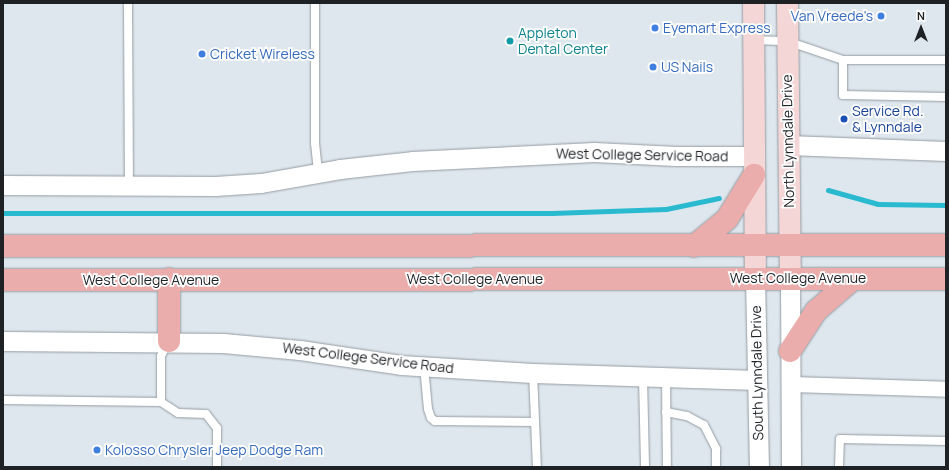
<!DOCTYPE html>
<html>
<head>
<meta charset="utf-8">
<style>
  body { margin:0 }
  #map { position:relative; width:949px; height:470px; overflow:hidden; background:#dfe7ee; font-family:Manrope,sans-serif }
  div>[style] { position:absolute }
  .stream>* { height:5px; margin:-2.5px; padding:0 2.5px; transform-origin:2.5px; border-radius:2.5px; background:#2abad0 }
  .roads { filter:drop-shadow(0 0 1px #949ca2) drop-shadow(0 0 1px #949ca2) }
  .service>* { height:8px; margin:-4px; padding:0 4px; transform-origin:4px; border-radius:4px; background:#fff }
  .minor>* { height:15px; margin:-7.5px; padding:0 7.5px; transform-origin:7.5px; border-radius:7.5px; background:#fff }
  .tertiary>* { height:19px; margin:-9.5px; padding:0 9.5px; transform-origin:9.5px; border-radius:9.5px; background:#fff }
  .secondary>* { height:21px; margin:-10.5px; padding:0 10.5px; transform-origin:10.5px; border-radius:10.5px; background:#f5d6d6 }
  .primary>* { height:22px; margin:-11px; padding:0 11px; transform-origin:11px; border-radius:11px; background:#ebadac }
  .dots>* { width:11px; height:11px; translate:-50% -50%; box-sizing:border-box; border:2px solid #fff; border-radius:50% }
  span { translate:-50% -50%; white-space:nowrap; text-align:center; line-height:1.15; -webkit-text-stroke:3.5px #fff; paint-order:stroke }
  .shop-label { font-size:14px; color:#366cbe }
  .right { translate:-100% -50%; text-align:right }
  .left { translate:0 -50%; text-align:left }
  .culture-label { font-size:14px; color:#0d838f }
  .transit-label { font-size:14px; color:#164399 }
  .street-label { font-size:14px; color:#1f2225 }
  .frame { position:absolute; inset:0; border:4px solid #1f2225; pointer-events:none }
  .north { position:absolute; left:901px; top:8px; width:40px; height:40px; -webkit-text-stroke:3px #fff; paint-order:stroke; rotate:0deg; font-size:11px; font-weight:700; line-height:16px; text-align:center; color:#1f2225 }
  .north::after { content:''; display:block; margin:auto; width:14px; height:18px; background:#1f2225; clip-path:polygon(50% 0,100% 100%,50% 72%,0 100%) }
</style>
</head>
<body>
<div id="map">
  <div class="stream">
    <div style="left:828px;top:190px;width:52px;rotate:15.6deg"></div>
    <div style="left:878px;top:204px;width:68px;rotate:0.8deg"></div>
    <div style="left:3px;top:213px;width:549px"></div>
    <div style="left:552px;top:213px;width:114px;rotate:-2deg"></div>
    <div style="left:666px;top:209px;width:54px;rotate:-11.7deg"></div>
  </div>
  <div class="roads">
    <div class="service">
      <div style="left:128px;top:3px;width:183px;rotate:89.7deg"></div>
      <div style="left:315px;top:3px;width:140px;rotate:90deg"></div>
      <div style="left:315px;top:143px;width:30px;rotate:84deg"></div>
      <div style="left:754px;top:40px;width:33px;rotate:2deg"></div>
      <div style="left:787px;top:41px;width:59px;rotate:18.7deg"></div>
      <div style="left:843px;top:60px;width:103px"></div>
      <div style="left:843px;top:60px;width:35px;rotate:90deg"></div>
      <div style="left:843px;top:95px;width:103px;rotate:1.1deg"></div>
      <div style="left:424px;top:366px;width:43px;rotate:84.7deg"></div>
      <div style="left:428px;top:409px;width:9px;rotate:72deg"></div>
      <div style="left:431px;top:418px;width:5px;rotate:37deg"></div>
      <div style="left:435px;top:421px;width:100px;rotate:0.6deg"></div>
      <div style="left:533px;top:373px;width:94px;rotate:87.6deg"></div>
      <div style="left:643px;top:377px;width:90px;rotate:88.7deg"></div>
      <div style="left:666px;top:378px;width:89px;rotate:89.4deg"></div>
      <div style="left:3px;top:400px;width:158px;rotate:0.7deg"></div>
      <div style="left:161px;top:402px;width:46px;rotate:-90deg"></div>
      <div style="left:161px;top:356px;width:16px;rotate:-63deg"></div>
      <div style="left:161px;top:402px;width:20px;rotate:33deg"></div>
      <div style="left:178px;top:413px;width:28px;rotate:2deg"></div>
      <div style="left:206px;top:414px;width:18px;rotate:52deg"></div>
      <div style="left:217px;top:428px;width:39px;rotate:90deg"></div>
      <div style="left:666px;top:412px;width:21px;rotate:11deg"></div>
      <div style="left:687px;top:416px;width:19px;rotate:28deg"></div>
      <div style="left:704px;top:425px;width:27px;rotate:63deg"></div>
      <div style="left:716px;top:449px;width:18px;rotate:90deg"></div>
      <div style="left:839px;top:467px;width:28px;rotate:-88deg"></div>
      <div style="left:840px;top:439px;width:106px;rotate:1.1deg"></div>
    </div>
    <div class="minor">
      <div style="left:791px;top:384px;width:155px;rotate:1.8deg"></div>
    </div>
    <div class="tertiary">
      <div style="left:788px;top:145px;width:158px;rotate:2.2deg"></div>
      <div style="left:3px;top:185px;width:212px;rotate:0.3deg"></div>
      <div style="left:215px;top:186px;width:46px;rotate:-3.7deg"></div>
      <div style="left:261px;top:183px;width:80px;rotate:-10deg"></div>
      <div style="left:340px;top:169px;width:72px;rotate:-6.3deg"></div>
      <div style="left:412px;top:161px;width:182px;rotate:-2.8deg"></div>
      <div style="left:594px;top:152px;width:82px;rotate:2.8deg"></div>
      <div style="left:676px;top:156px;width:79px"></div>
      <div style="left:755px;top:278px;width:189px;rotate:88.8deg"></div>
      <div style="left:790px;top:279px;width:188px;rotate:89.7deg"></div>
      <div style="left:3px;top:341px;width:220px;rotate:0.5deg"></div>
      <div style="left:223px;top:343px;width:77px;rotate:5.2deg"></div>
      <div style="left:300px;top:350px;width:102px;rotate:8.4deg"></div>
      <div style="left:401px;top:365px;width:132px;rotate:3.5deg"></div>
      <div style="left:533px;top:373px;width:224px;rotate:1.8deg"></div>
    </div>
    <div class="secondary">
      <div style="left:753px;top:3px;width:275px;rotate:89.6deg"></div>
      <div style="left:787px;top:3px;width:276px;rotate:89.4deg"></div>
    </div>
    <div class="primary">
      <div style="left:3px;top:246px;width:943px;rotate:-0.06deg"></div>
      <div style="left:694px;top:246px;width:43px;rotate:-39.3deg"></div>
      <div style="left:727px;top:219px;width:52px;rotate:-58.5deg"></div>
      <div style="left:3px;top:280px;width:943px;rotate:-0.06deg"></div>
      <div style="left:169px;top:341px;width:62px;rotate:-90deg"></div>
      <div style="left:790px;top:351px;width:48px;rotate:-57deg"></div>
      <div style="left:816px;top:311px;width:49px;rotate:-40.9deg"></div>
    </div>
  </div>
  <div class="dots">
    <div style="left:881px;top:16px;background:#3f7fe0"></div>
    <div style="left:655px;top:28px;background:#3f7fe0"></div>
    <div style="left:510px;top:41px;background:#0f9aa8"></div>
    <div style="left:202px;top:54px;background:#3f7fe0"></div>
    <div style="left:653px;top:67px;background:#3f7fe0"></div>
    <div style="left:844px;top:119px;background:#1a4fb4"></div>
    <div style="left:97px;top:450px;background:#3f7fe0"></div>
  </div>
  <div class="shop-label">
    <span class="right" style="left:873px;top:16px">Van Vreede's</span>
    <span class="left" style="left:663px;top:28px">Eyemart Express</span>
    <span class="left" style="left:210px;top:54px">Cricket Wireless</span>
    <span class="left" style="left:661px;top:67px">US Nails</span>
    <span class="left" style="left:105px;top:450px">Kolosso Chrysler Jeep Dodge Ram</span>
  </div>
  <div class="culture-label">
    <span class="left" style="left:518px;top:41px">Appleton<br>Dental Center</span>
  </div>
  <div class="transit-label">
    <span class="left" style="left:852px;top:119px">Service Rd.<br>&amp; Lynndale</span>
  </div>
  <div class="street-label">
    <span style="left:788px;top:141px;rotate:-91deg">North Lynndale Drive</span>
    <span style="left:642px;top:155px;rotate:1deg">West College Service Road</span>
    <span style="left:798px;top:278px">West College Avenue</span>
    <span style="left:475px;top:279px">West College Avenue</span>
    <span style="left:151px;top:280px">West College Avenue</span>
    <span style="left:368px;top:358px;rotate:7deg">West College Service Road</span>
    <span style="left:757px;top:373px;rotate:-91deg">South Lynndale Drive</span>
  </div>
  <div class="frame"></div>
  <div class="north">N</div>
</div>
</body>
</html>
